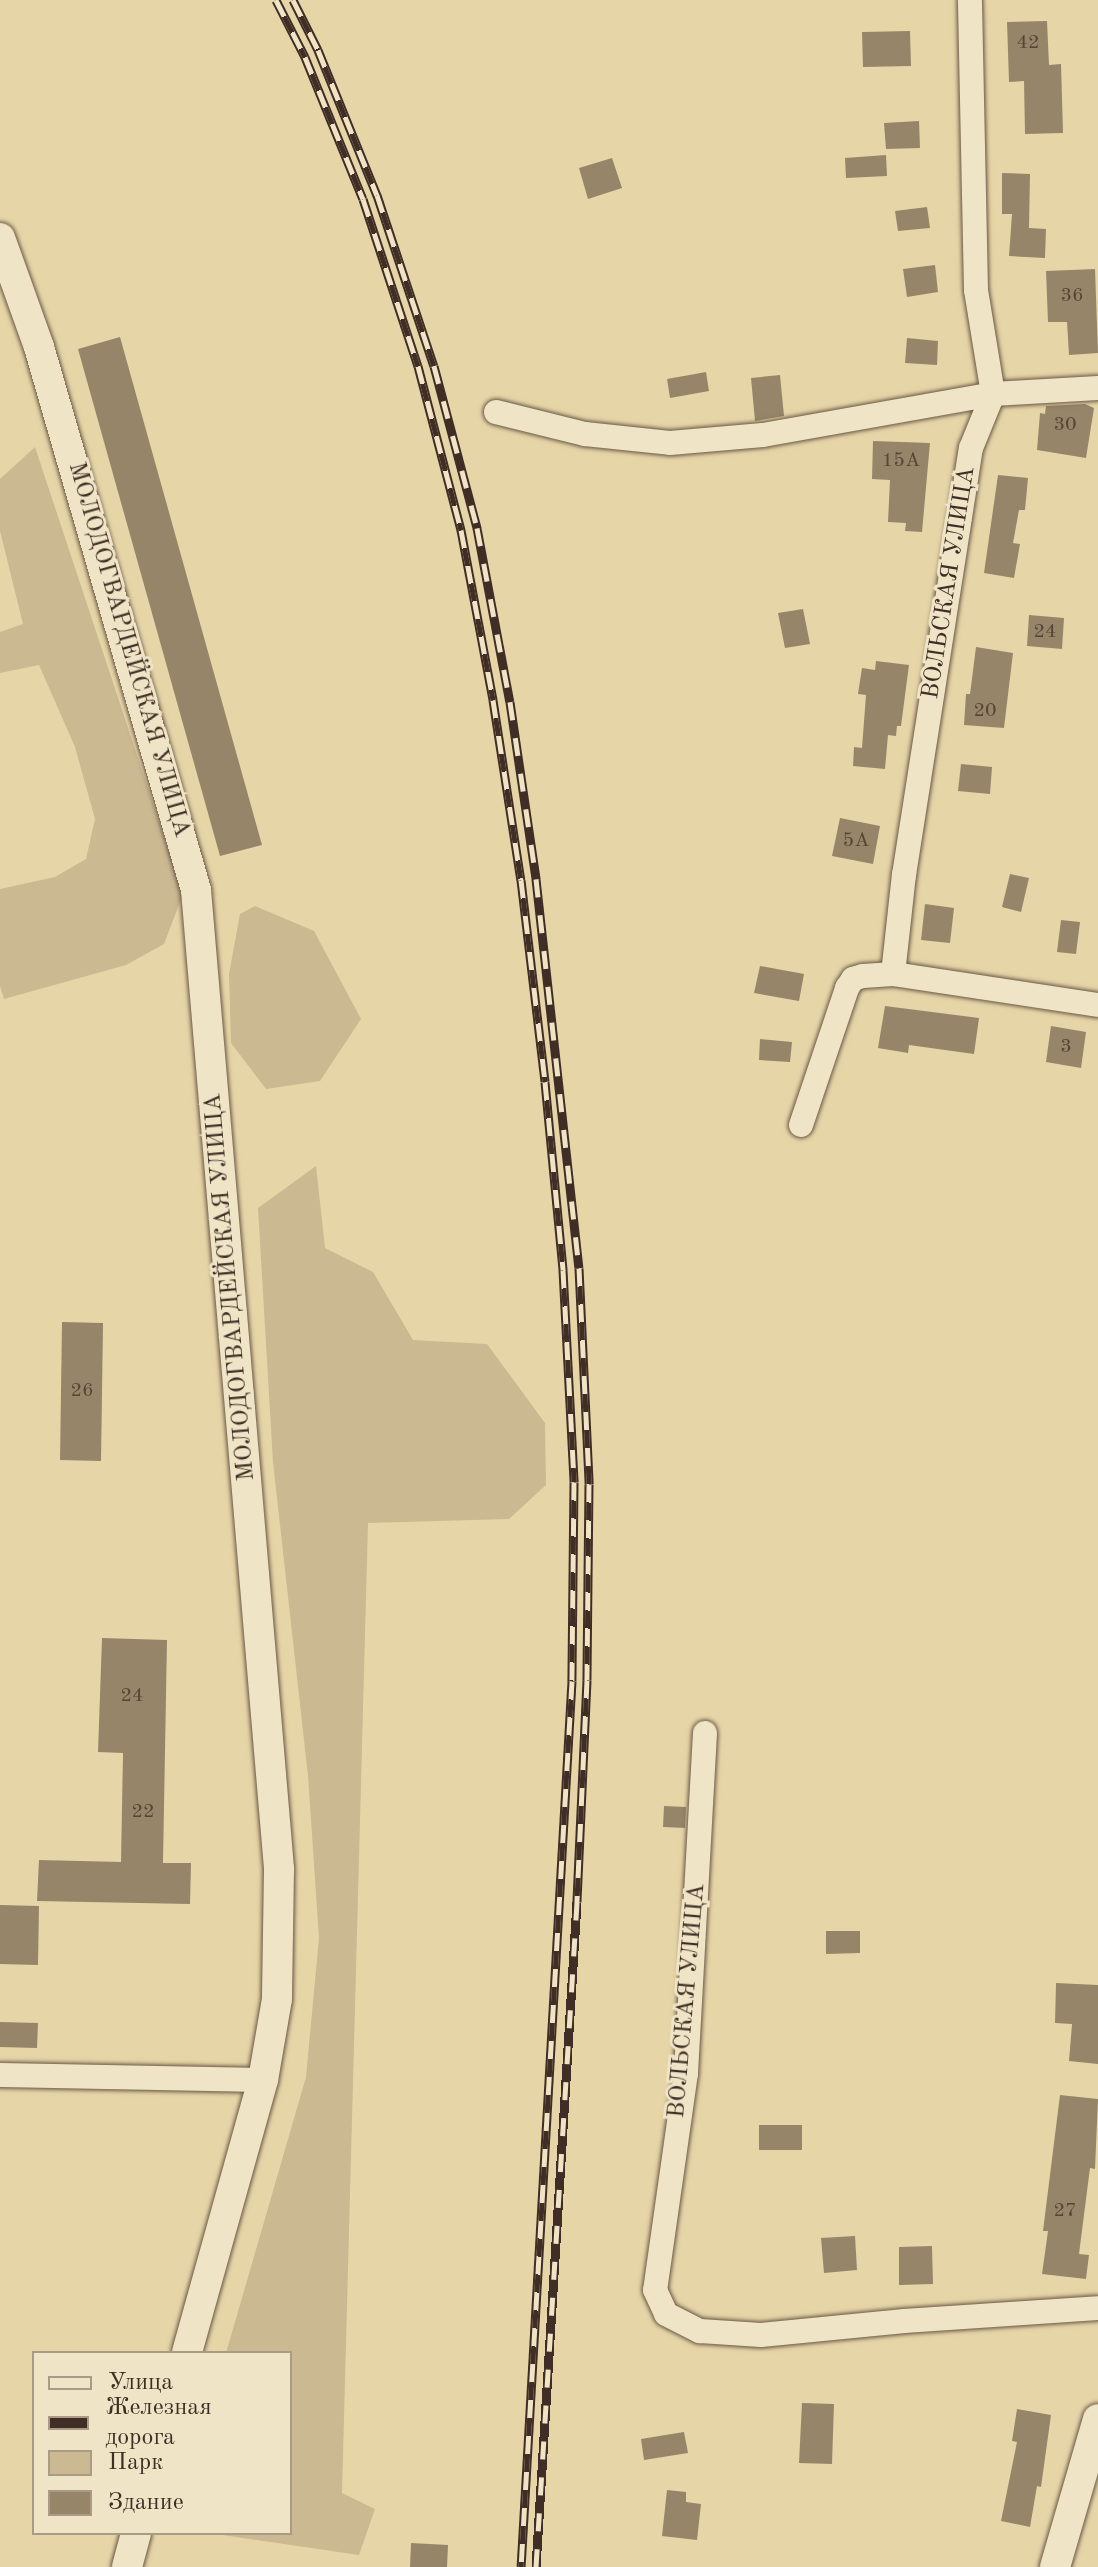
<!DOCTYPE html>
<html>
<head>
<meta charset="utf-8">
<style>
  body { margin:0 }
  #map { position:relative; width:1098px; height:2567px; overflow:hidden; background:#e6d6a7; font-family:"Old Standard TT",serif }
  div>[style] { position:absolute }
  .green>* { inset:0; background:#cab991 }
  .building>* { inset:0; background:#968569 }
  .roads { filter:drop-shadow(0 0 2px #6a5846) drop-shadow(0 0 2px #6a5846) }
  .minor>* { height:24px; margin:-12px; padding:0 12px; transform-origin:12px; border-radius:12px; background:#efe4c6 }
  .tertiary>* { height:30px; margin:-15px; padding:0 15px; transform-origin:15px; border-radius:15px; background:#efe4c6 }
  .rail>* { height:9px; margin-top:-4.5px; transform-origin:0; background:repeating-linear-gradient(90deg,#efe4c6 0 18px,#402e26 0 36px); box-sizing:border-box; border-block:2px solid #402e26 }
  span { translate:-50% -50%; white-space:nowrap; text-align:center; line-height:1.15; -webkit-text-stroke:6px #efe4c6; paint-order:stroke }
  .number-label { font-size:20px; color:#564437 }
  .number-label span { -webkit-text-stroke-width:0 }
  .street-label { font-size:24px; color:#402e26 }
  .legend { position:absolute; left:32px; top:2351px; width:260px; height:184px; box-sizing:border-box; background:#efe4c6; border:2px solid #a99b86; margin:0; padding:10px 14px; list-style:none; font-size:24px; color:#402e26 }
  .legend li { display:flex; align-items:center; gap:16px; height:40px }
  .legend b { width:40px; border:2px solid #a99b86 }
</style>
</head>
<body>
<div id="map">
  <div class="green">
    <div style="clip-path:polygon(35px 447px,183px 894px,164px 944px,126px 965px,4px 999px,0 986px,0 889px,55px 877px,86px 859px,95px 819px,75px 747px,39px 665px,0 673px,0 632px,23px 624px,0 531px,0 479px)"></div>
    <div style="clip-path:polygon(255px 906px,314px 931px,361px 1019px,320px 1081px,266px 1089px,231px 1043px,229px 974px,240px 914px)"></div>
    <div style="clip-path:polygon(316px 1166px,325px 1248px,373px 1272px,413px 1340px,487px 1344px,545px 1423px,546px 1485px,509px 1519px,368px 1523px,342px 2493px,375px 2509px,359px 2555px,209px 2533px,290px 2533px,290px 2353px,226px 2353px,306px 2077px,319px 1938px,308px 1776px,273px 1462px,258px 1208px)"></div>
  </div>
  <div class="building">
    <div style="clip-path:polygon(1047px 21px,1049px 65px,1061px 64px,1063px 133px,1025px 134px,1024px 81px,1009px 82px,1007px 22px)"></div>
    <div style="clip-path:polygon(910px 31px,911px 66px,863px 67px,862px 32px)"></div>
    <div style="clip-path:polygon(919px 121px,920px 148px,886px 149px,884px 123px)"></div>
    <div style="clip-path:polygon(886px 155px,887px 176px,846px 178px,845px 158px)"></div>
    <div style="clip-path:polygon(612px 158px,622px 188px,588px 199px,579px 168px)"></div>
    <div style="clip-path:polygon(1002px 173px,1030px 174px,1029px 228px,1046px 229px,1045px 258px,1009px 256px,1012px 214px,1002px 214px)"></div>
    <div style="clip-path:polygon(927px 207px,930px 228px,898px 231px,895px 211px)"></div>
    <div style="clip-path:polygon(935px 265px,938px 292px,907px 297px,903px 269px)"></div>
    <div style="clip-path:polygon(1095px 269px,1098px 353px,1069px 355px,1067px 322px,1048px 322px,1046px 271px)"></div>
    <div style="clip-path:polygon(120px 337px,262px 845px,220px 856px,78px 349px)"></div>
    <div style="clip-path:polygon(907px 338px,938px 341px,937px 365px,905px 363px)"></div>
    <div style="clip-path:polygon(706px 372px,709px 391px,670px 398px,667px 379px)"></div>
    <div style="clip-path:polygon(780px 375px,784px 416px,755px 421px,751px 378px)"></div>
    <div style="clip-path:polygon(1085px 404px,1094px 408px,1086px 458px,1037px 450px,1040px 413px,1045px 414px,1046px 406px)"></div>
    <div style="clip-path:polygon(873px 441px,930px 443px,922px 532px,905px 531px,906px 523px,888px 522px,890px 480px,872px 479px)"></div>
    <div style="clip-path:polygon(998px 475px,1028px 478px,1025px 510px,1019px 510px,1013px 543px,1020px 544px,1014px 578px,984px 573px)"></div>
    <div style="clip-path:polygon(803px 609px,810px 644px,785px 648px,778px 613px)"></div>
    <div style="clip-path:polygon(1029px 615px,1064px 618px,1062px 649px,1027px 646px)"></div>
    <div style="clip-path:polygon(976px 647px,1013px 653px,1004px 728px,964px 725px,966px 694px,970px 694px)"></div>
    <div style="clip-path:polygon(876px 661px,909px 665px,901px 726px,897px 726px,896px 736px,888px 735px,885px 769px,853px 766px,854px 747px,862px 748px,866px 695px,858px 694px,862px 668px,875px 670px)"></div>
    <div style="clip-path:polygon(961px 764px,992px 767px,990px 794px,958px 791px)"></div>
    <div style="clip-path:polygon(840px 818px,880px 826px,873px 864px,832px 856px)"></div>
    <div style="clip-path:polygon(1010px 874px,1029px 878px,1021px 912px,1002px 907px)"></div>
    <div style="clip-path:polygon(925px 904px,954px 908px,950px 943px,921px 940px)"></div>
    <div style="clip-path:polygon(1061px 920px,1080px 922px,1076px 954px,1057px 952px)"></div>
    <div style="clip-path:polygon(760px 966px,804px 974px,799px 1001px,754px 993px)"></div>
    <div style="clip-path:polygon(885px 1006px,979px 1018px,974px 1054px,909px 1045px,908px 1053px,878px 1048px)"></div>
    <div style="clip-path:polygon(1051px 1026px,1086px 1032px,1081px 1068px,1046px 1062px)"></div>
    <div style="clip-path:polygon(760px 1039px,792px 1042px,790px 1062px,759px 1060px)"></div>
    <div style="clip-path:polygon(62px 1322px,103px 1323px,101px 1461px,60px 1460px)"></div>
    <div style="clip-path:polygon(102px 1638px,167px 1640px,163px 1863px,191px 1863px,190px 1904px,37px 1901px,39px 1860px,121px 1862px,123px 1753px,98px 1752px)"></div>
    <div style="clip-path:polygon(664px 1806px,686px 1807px,685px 1828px,663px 1827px)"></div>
    <div style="clip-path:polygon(0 1905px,39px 1906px,38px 1965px,0 1964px)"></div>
    <div style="clip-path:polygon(826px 1931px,860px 1931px,860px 1953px,826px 1954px)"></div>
    <div style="clip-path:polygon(1056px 1983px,1098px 1985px,1098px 2064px,1069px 2061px,1072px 2024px,1055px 2023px)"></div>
    <div style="clip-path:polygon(0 2022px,38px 2023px,37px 2048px,0 2047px)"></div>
    <div style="clip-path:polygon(1060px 2095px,1098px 2099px,1095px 2169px,1090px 2168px,1079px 2254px,1089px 2255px,1086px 2279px,1042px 2274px,1048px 2231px,1043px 2231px)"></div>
    <div style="clip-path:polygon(759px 2125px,802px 2125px,802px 2150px,759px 2150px)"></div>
    <div style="clip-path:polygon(855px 2236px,857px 2270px,824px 2273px,821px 2238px)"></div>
    <div style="clip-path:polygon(932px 2246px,933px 2284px,899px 2285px,899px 2247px)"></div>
    <div style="clip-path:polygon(802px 2403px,834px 2404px,832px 2464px,799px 2463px)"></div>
    <div style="clip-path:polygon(1017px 2409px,1051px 2415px,1041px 2487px,1037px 2486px,1030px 2527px,1001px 2521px,1017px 2442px,1012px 2441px)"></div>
    <div style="clip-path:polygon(684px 2432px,688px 2453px,644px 2460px,641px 2439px)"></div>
    <div style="clip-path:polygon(667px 2490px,686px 2492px,686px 2502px,701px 2504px,697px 2540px,662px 2536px)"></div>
    <div style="clip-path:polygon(411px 2543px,448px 2545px,447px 2567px,410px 2567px)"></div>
  </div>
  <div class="roads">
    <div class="minor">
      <div style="left:496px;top:412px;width:92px;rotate:13.9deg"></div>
      <div style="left:585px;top:434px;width:85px;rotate:6deg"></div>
      <div style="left:670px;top:443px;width:93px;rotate:-4.9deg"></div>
      <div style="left:763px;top:435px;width:234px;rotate:-10.1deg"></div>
      <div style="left:993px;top:394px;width:105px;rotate:-3.3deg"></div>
      <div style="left:893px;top:974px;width:207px;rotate:8.6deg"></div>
      <div style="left:801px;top:1125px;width:145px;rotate:-71.4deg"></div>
      <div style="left:847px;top:988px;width:11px;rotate:-56deg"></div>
      <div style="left:853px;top:979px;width:10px;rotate:-17deg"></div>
      <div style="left:863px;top:976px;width:30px;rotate:-4deg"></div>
      <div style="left:893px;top:974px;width:100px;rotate:-83.7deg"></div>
      <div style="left:904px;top:875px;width:432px;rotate:-81.1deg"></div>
      <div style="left:971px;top:448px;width:58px;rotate:-67.8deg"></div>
      <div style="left:993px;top:394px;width:105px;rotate:-99.3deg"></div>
      <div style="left:976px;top:290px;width:290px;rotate:-91.2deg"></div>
      <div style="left:705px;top:1733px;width:341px;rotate:93.2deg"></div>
      <div style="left:686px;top:2073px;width:219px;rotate:98.1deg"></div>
      <div style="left:655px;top:2290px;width:26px;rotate:65deg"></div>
      <div style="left:666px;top:2314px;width:38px;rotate:27deg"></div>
      <div style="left:700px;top:2331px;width:61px;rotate:3.8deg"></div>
      <div style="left:761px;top:2335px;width:144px;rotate:-5.6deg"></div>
      <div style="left:904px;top:2321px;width:194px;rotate:-3.8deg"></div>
      <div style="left:0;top:2075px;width:263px;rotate:1.1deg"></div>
    </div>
    <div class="tertiary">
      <div style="left:0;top:238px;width:116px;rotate:70.3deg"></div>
      <div style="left:39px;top:347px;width:565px;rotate:73.87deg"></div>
      <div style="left:196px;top:890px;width:983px;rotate:85.15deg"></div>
      <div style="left:279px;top:1869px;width:130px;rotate:90.9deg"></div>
      <div style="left:277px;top:1999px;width:82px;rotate:99.8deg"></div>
      <div style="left:263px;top:2080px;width:283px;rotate:105.6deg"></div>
      <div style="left:127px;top:2567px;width:35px;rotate:-75deg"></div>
      <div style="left:1055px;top:2567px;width:154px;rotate:-73.8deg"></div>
    </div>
  </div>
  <div class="rail">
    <div style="left:276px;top:0;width:64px;rotate:63deg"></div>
    <div style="left:305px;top:57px;width:153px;rotate:67.8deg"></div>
    <div style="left:363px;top:199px;width:176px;rotate:71.8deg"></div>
    <div style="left:418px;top:366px;width:170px;rotate:75.3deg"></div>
    <div style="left:461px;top:530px;width:173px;rotate:79.3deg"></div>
    <div style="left:493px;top:700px;width:182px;rotate:81.2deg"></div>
    <div style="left:521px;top:880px;width:203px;rotate:83.2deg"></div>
    <div style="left:545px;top:1082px;width:189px;rotate:84.5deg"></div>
    <div style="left:563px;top:1270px;width:212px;rotate:87deg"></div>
    <div style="left:574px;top:1482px;width:199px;rotate:90.6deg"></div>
    <div style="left:572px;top:1681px;width:887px;rotate:93.29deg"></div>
    <div style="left:293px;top:0;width:56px;rotate:63.4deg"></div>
    <div style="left:318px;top:50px;width:157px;rotate:67.9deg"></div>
    <div style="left:377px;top:195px;width:180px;rotate:71.6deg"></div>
    <div style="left:434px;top:366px;width:168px;rotate:75.1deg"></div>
    <div style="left:477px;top:528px;width:177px;rotate:79.3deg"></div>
    <div style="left:510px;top:702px;width:179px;rotate:81.6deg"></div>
    <div style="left:536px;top:879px;width:391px;rotate:83.7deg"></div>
    <div style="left:579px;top:1268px;width:216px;rotate:87.3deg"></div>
    <div style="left:589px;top:1484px;width:196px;rotate:90.6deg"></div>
    <div style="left:587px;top:1680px;width:222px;rotate:92.6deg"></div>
    <div style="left:577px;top:1902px;width:666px;rotate:93.53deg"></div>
  </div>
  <div class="number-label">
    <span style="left:1028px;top:43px">42</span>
    <span style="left:1072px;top:296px">36</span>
    <span style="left:1065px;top:425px">30</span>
    <span style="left:901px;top:461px">15А</span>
    <span style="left:1045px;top:632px">24</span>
    <span style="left:985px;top:711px">20</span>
    <span style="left:856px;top:841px">5А</span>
    <span style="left:1066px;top:1047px">3</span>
    <span style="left:82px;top:1391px">26</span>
    <span style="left:132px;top:1696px">24</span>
    <span style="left:143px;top:1812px">22</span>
    <span style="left:1065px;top:2211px">27</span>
  </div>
  <div class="street-label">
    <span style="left:950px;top:583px;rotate:-81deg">ВОЛЬСКАЯ УЛИЦА</span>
    <span style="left:128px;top:650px;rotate:74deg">МОЛОДОГВАРДЕЙСКАЯ УЛИЦА</span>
    <span style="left:231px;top:1287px;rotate:-95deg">МОЛОДОГВАРДЕЙСКАЯ УЛИЦА</span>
    <span style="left:688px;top:2001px;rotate:-85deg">ВОЛЬСКАЯ УЛИЦА</span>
  </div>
  <ul class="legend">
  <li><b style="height:10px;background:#efe4c6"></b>Улица</li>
  <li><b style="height:10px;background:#402e26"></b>Железная дорога</li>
  <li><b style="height:22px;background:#cab991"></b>Парк</li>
  <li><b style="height:22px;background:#968569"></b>Здание</li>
  </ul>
</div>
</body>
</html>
